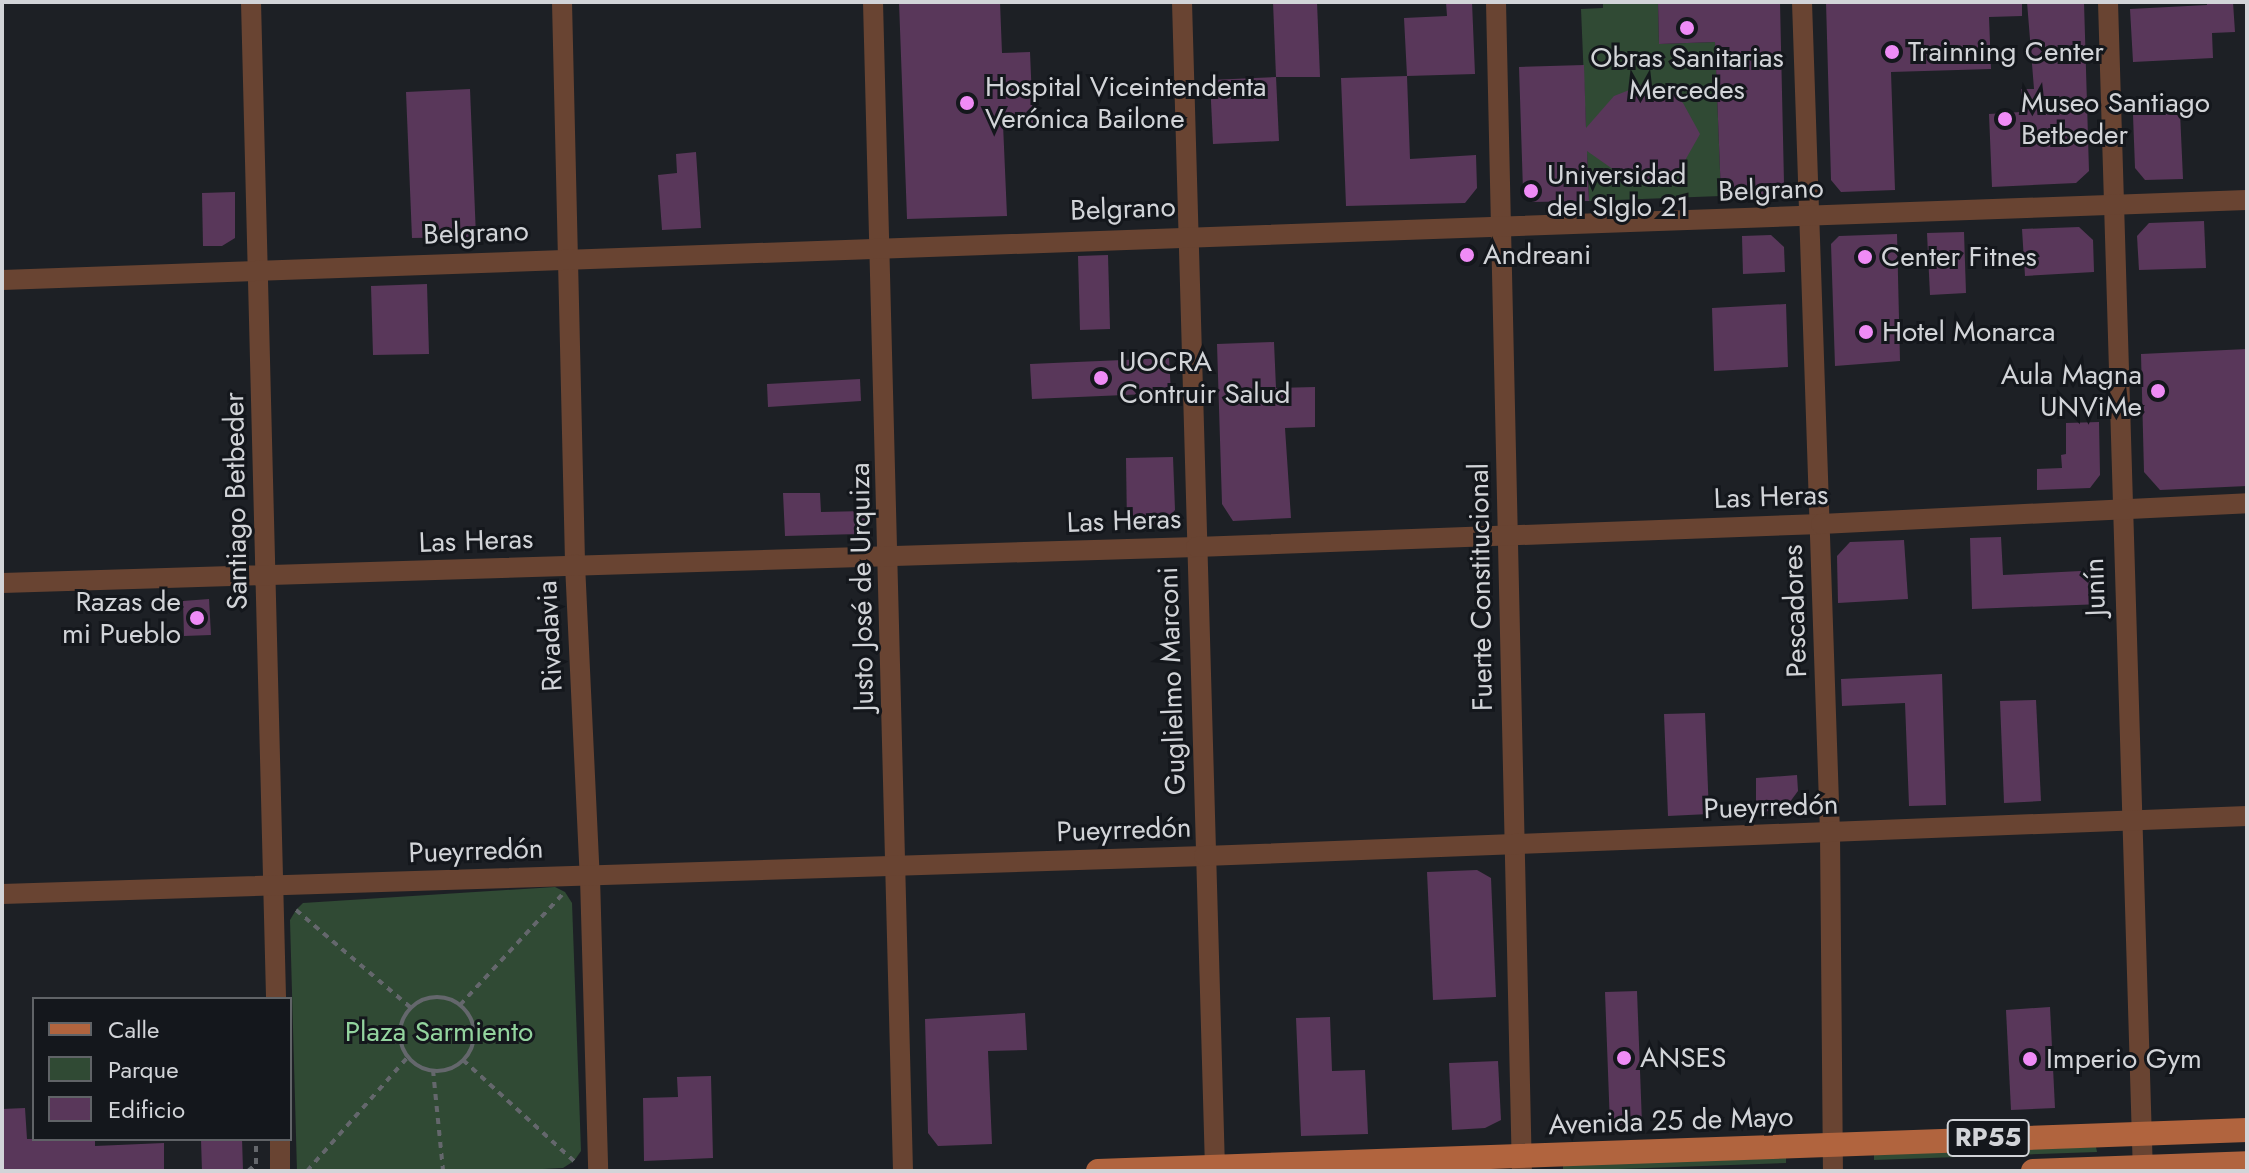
<!DOCTYPE html>
<html>
<head>
<meta charset="utf-8">
<style>
  body { margin:0 }
  #map { position:relative; width:2249px; height:1173px; overflow:hidden; background:#1d2025; font-family:Jost,sans-serif }
  div>[style] { position:absolute }
  .green>* { inset:0; background:#304a34 }
  .building>* { inset:0; background:#59375a }
  .path>* { height:4px; margin-top:-2px; transform-origin:0; background:repeating-linear-gradient(90deg,#64676c 0 6px,transparent 0 12px) }
  .path>.ring { margin:-2px; padding:0; box-sizing:content-box; background:none; border:4px solid #64676c; border-radius:50% }
  .street>* { height:20px; margin:-10px; padding:0 10px; transform-origin:10px; border-radius:10px; background:#694432 }
  .primary>* { height:24px; margin:-12px; padding:0 12px; transform-origin:12px; border-radius:12px; background:#b1643e }
  .dots>* { width:22px; height:22px; translate:-50% -50%; box-sizing:border-box; border:4px solid #14171c; border-radius:50% }
  span { translate:-50% -50%; white-space:nowrap; text-align:center; line-height:1.15; -webkit-text-stroke:6px #14171c; paint-order:stroke }
  .shield-label span { padding:2px 6px; background:#14171c; border:2px solid; border-radius:6px; -webkit-text-stroke-width:0 }
  .shield-label { font-size:26px; color:#d2d4d8; font-weight:700 }
  .poi-label { font-size:28px; color:#d2d4d8 }
  .left { translate:0 -50%; text-align:left }
  .right { translate:-100% -50%; text-align:right }
  .street-label { font-size:28px; color:#d2d4d8 }
  .park-label { font-size:28px; color:#93d49e }
  .frame { position:absolute; inset:0; border:4px solid #d2d4d8; pointer-events:none }
  .legend { position:absolute; left:32px; top:997px; width:260px; height:144px; box-sizing:border-box; background:#14171c; border:2px solid #606367; margin:0; padding:10px 14px; list-style:none; font-size:24px; color:#d2d4d8 }
  .legend li { display:flex; align-items:center; gap:16px; height:40px }
  .legend b { width:40px; border:2px solid #606367 }
</style>
</head>
<body>
<div id="map">
  <div class="green">
    <div style="clip-path:polygon(1603px 2px,1658px 2px,1659px 44px,1715px 42px,1721px 196px,1589px 201px,1581px 9px,1603px 8px)"></div>
    <div style="clip-path:polygon(555px 887px,565px 892px,572px 903px,581px 1151px,574px 1161px,563px 1168px,502px 1171px,297px 1171px,290px 920px,296px 910px,303px 903px)"></div>
    <div style="clip-path:polygon(2096px 1147px,2097px 1152px,1874px 1160px,1874px 1154px)"></div>
    <div style="clip-path:polygon(1786px 1158px,1786px 1163px,1563px 1171px,1563px 1165px)"></div>
  </div>
  <div class="building">
    <div style="clip-path:polygon(899px 2px,1000px 2px,1002px 53px,1030px 52px,1033px 123px,1003px 124px,1007px 216px,907px 219px)"></div>
    <div style="clip-path:polygon(1273px 2px,1317px 2px,1320px 77px,1276px 77px)"></div>
    <div style="clip-path:polygon(1446px 2px,1472px 2px,1475px 74px,1407px 76px,1404px 18px,1447px 16px)"></div>
    <div style="clip-path:polygon(1658px 2px,1780px 2px,1784px 183px,1772px 194px,1721px 196px,1715px 42px,1659px 44px)"></div>
    <div style="clip-path:polygon(1826px 2px,2022px 2px,2022px 16px,1989px 17px,1991px 69px,1891px 72px,1895px 190px,1841px 192px,1831px 180px)"></div>
    <div style="clip-path:polygon(2027px 2px,2084px 2px,2089px 171px,2076px 183px,1992px 187px,1989px 114px,2021px 112px,2021px 89px,2034px 89px)"></div>
    <div style="clip-path:polygon(2207px 2px,2233px 2px,2235px 32px,2212px 33px,2213px 58px,2133px 62px,2130px 9px,2207px 5px)"></div>
    <div style="clip-path:polygon(1584px 65px,1586px 128px,1614px 96px,1642px 85px,1672px 93px,1683px 103px,1700px 134px,1683px 164px,1671px 175px,1639px 182px,1624px 177px,1587px 151px,1589px 201px,1532px 202px,1523px 191px,1519px 67px)"></div>
    <div style="clip-path:polygon(1407px 76px,1410px 159px,1476px 155px,1477px 188px,1465px 203px,1346px 206px,1341px 78px)"></div>
    <div style="clip-path:polygon(1276px 77px,1279px 141px,1213px 144px,1210px 80px)"></div>
    <div style="clip-path:polygon(470px 89px,476px 237px,412px 238px,406px 92px)"></div>
    <div style="clip-path:polygon(2180px 112px,2183px 179px,2145px 180px,2135px 168px,2133px 115px)"></div>
    <div style="clip-path:polygon(696px 152px,701px 228px,662px 230px,658px 175px,677px 173px,676px 154px)"></div>
    <div style="clip-path:polygon(235px 192px,235px 238px,222px 246px,203px 246px,202px 193px)"></div>
    <div style="clip-path:polygon(2204px 221px,2206px 268px,2139px 270px,2137px 236px,2149px 223px)"></div>
    <div style="clip-path:polygon(2079px 227px,2093px 240px,2094px 272px,2025px 276px,2022px 229px)"></div>
    <div style="clip-path:polygon(1964px 232px,1966px 293px,1930px 295px,1927px 233px)"></div>
    <div style="clip-path:polygon(1897px 234px,1900px 361px,1835px 366px,1831px 244px,1839px 236px)"></div>
    <div style="clip-path:polygon(1771px 235px,1784px 247px,1785px 272px,1743px 274px,1742px 236px)"></div>
    <div style="clip-path:polygon(1108px 255px,1110px 329px,1080px 330px,1078px 256px)"></div>
    <div style="clip-path:polygon(427px 284px,429px 354px,373px 355px,371px 286px)"></div>
    <div style="clip-path:polygon(1786px 304px,1788px 367px,1714px 371px,1712px 308px)"></div>
    <div style="clip-path:polygon(1274px 342px,1276px 388px,1315px 387px,1315px 427px,1285px 428px,1291px 518px,1233px 521px,1222px 504px,1217px 344px)"></div>
    <div style="clip-path:polygon(2247px 349px,2247px 486px,2160px 490px,2144px 472px,2141px 354px)"></div>
    <div style="clip-path:polygon(1169px 358px,1171px 393px,1032px 399px,1030px 364px)"></div>
    <div style="clip-path:polygon(860px 379px,861px 401px,768px 407px,767px 384px)"></div>
    <div style="clip-path:polygon(2099px 422px,2100px 475px,2090px 488px,2037px 490px,2037px 469px,2062px 468px,2061px 455px,2066px 454px,2066px 423px)"></div>
    <div style="clip-path:polygon(1173px 457px,1175px 510px,1163px 524px,1127px 525px,1126px 458px)"></div>
    <div style="clip-path:polygon(783px 493px,820px 493px,821px 512px,865px 511px,866px 525px,858px 534px,785px 536px)"></div>
    <div style="clip-path:polygon(2001px 537px,2003px 575px,2100px 570px,2102px 604px,1972px 609px,1970px 538px)"></div>
    <div style="clip-path:polygon(1904px 540px,1908px 599px,1838px 603px,1837px 556px,1850px 542px)"></div>
    <div style="clip-path:polygon(209px 599px,211px 635px,184px 636px,183px 601px)"></div>
    <div style="clip-path:polygon(1942px 674px,1946px 805px,1909px 806px,1905px 703px,1842px 706px,1841px 679px)"></div>
    <div style="clip-path:polygon(2036px 700px,2041px 801px,2004px 803px,2000px 701px)"></div>
    <div style="clip-path:polygon(1705px 713px,1709px 814px,1668px 816px,1664px 714px)"></div>
    <div style="clip-path:polygon(1797px 775px,1798px 791px,1784px 810px,1756px 812px,1756px 778px)"></div>
    <div style="clip-path:polygon(1477px 870px,1491px 878px,1496px 997px,1433px 1000px,1427px 872px)"></div>
    <div style="clip-path:polygon(1637px 991px,1642px 1124px,1610px 1125px,1605px 992px)"></div>
    <div style="clip-path:polygon(2050px 1007px,2055px 1108px,2011px 1110px,2006px 1010px)"></div>
    <div style="clip-path:polygon(1025px 1013px,1027px 1050px,988px 1051px,992px 1144px,938px 1146px,928px 1133px,925px 1019px)"></div>
    <div style="clip-path:polygon(1330px 1017px,1332px 1071px,1365px 1070px,1368px 1134px,1301px 1136px,1296px 1018px)"></div>
    <div style="clip-path:polygon(1498px 1061px,1501px 1120px,1485px 1128px,1452px 1130px,1449px 1063px)"></div>
    <div style="clip-path:polygon(711px 1076px,713px 1158px,644px 1161px,643px 1098px,678px 1097px,677px 1077px)"></div>
    <div style="clip-path:polygon(25px 1108px,27px 1139px,95px 1139px,95px 1146px,164px 1143px,164px 1171px,2px 1171px,2px 1109px)"></div>
    <div style="clip-path:polygon(242px 1139px,243px 1171px,202px 1171px,201px 1140px)"></div>
  </div>
  <div class="path">
    <div style="left:296px;top:910px;width:151px;rotate:40.4deg"></div>
    <div class="ring" style="left:400px;top:997px;width:70px;height:70px"></div>
    <div style="left:460px;top:1005px;width:150px;rotate:-47.2deg"></div>
    <div style="left:463px;top:1060px;width:150px;rotate:42.3deg"></div>
    <div style="left:433px;top:1070px;width:101px;rotate:84.3deg"></div>
    <div style="left:248px;top:1171px;width:11px;rotate:-41deg"></div>
    <div style="left:256px;top:1164px;width:25px;rotate:-90deg"></div>
    <div style="left:307px;top:1171px;width:152px;rotate:-48.5deg"></div>
  </div>
  <div class="street">
    <div style="left:251px;top:2px;width:997px;rotate:88.56deg"></div>
    <div style="left:562px;top:2px;width:562px;rotate:88.67deg"></div>
    <div style="left:575px;top:564px;width:313px;rotate:87.3deg"></div>
    <div style="left:590px;top:877px;width:294px;rotate:88.4deg"></div>
    <div style="left:873px;top:2px;width:1169px;rotate:88.53deg"></div>
    <div style="left:1182px;top:2px;width:1169px;rotate:88.38deg"></div>
    <div style="left:1496px;top:2px;width:1169px;rotate:88.73deg"></div>
    <div style="left:1802px;top:2px;width:831px;rotate:88.07deg"></div>
    <div style="left:1830px;top:833px;width:338px;rotate:89.5deg"></div>
    <div style="left:2108px;top:2px;width:1170px;rotate:88.29deg"></div>
    <div style="left:2px;top:280px;width:2246px;rotate:-2.04deg"></div>
    <div style="left:2px;top:583px;width:1195px;rotate:-1.73deg"></div>
    <div style="left:1196px;top:547px;width:625px;rotate:-2.11deg"></div>
    <div style="left:1821px;top:524px;width:427px;rotate:-2.8deg"></div>
    <div style="left:2px;top:894px;width:1203px;rotate:-1.81deg"></div>
    <div style="left:1204px;top:856px;width:1044px;rotate:-2.2deg"></div>
    <div style="left:280px;top:1139px;width:32px;rotate:90deg"></div>
  </div>
  <div class="primary">
    <div style="left:1098px;top:1171px;width:1150px;rotate:-2.04deg"></div>
    <div style="left:2033px;top:1171px;width:214px;rotate:-2.1deg"></div>
  </div>
  <div class="dots">
    <div style="left:1687px;top:28px;background:#ef8bf6"></div>
    <div style="left:1892px;top:52px;background:#ef8bf6"></div>
    <div style="left:967px;top:103px;background:#ef8bf6"></div>
    <div style="left:2005px;top:119px;background:#ef8bf6"></div>
    <div style="left:1531px;top:191px;background:#ef8bf6"></div>
    <div style="left:1467px;top:255px;background:#ef8bf6"></div>
    <div style="left:1865px;top:257px;background:#ef8bf6"></div>
    <div style="left:1866px;top:332px;background:#ef8bf6"></div>
    <div style="left:1101px;top:378px;background:#ef8bf6"></div>
    <div style="left:2158px;top:391px;background:#ef8bf6"></div>
    <div style="left:197px;top:618px;background:#ef8bf6"></div>
    <div style="left:1624px;top:1058px;background:#ef8bf6"></div>
    <div style="left:2030px;top:1059px;background:#ef8bf6"></div>
  </div>
  <div class="shield-label">
    <span style="left:1988px;top:1138px">RP55</span>
  </div>
  <div class="poi-label">
    <span class="left" style="left:1908px;top:52px">Trainning Center</span>
    <span style="left:1687px;top:74px">Obras Sanitarias<br>Mercedes</span>
    <span class="left" style="left:985px;top:103px">Hospital Viceintendenta<br>Verónica Bailone</span>
    <span class="left" style="left:2021px;top:119px">Museo Santiago<br>Betbeder</span>
    <span class="left" style="left:1547px;top:191px">Universidad<br>del SIglo 21</span>
    <span class="left" style="left:1483px;top:255px">Andreani</span>
    <span class="left" style="left:1881px;top:257px">Center Fitnes</span>
    <span class="left" style="left:1882px;top:332px">Hotel Monarca</span>
    <span class="left" style="left:1119px;top:378px">UOCRA<br>Contruir Salud</span>
    <span class="right" style="left:2142px;top:391px">Aula Magna<br>UNViMe</span>
    <span class="right" style="left:181px;top:618px">Razas de<br>mi Pueblo</span>
    <span class="left" style="left:1640px;top:1058px">ANSES</span>
    <span class="left" style="left:2046px;top:1059px">Imperio Gym</span>
  </div>
  <div class="street-label">
    <span style="left:1771px;top:190px;rotate:-2deg">Belgrano</span>
    <span style="left:1123px;top:209px;rotate:-2deg">Belgrano</span>
    <span style="left:476px;top:233px;rotate:-2deg">Belgrano</span>
    <span style="left:1771px;top:497px;rotate:-2deg">Las Heras</span>
    <span style="left:236px;top:501px;rotate:-91deg">Santiago Betbeder</span>
    <span style="left:1124px;top:521px;rotate:-2deg">Las Heras</span>
    <span style="left:476px;top:541px;rotate:-2deg">Las Heras</span>
    <span style="left:862px;top:587px;rotate:-91deg">Justo José de Urquiza</span>
    <span style="left:1481px;top:587px;rotate:-91deg">Fuerte Constitucional</span>
    <span style="left:2095px;top:587px;rotate:-92deg">Junín</span>
    <span style="left:1795px;top:611px;rotate:-92deg">Pescadores</span>
    <span style="left:550px;top:636px;rotate:-93deg">Rivadavia</span>
    <span style="left:1172px;top:681px;rotate:-92deg">Guglielmo Marconi</span>
    <span style="left:1771px;top:807px;rotate:-2deg">Pueyrredón</span>
    <span style="left:1124px;top:830px;rotate:-2deg">Pueyrredón</span>
    <span style="left:476px;top:851px;rotate:-2deg">Pueyrredón</span>
    <span style="left:1671px;top:1121px;rotate:-2deg">Avenida 25 de Mayo</span>
  </div>
  <div class="park-label">
    <span style="left:439px;top:1032px">Plaza Sarmiento</span>
  </div>
  <div class="frame"></div>
  <ul class="legend">
  <li><b style="height:10px;background:#b1643e"></b>Calle</li>
  <li><b style="height:22px;background:#304a34"></b>Parque</li>
  <li><b style="height:22px;background:#59375a"></b>Edificio</li>
  </ul>
</div>
</body>
</html>
